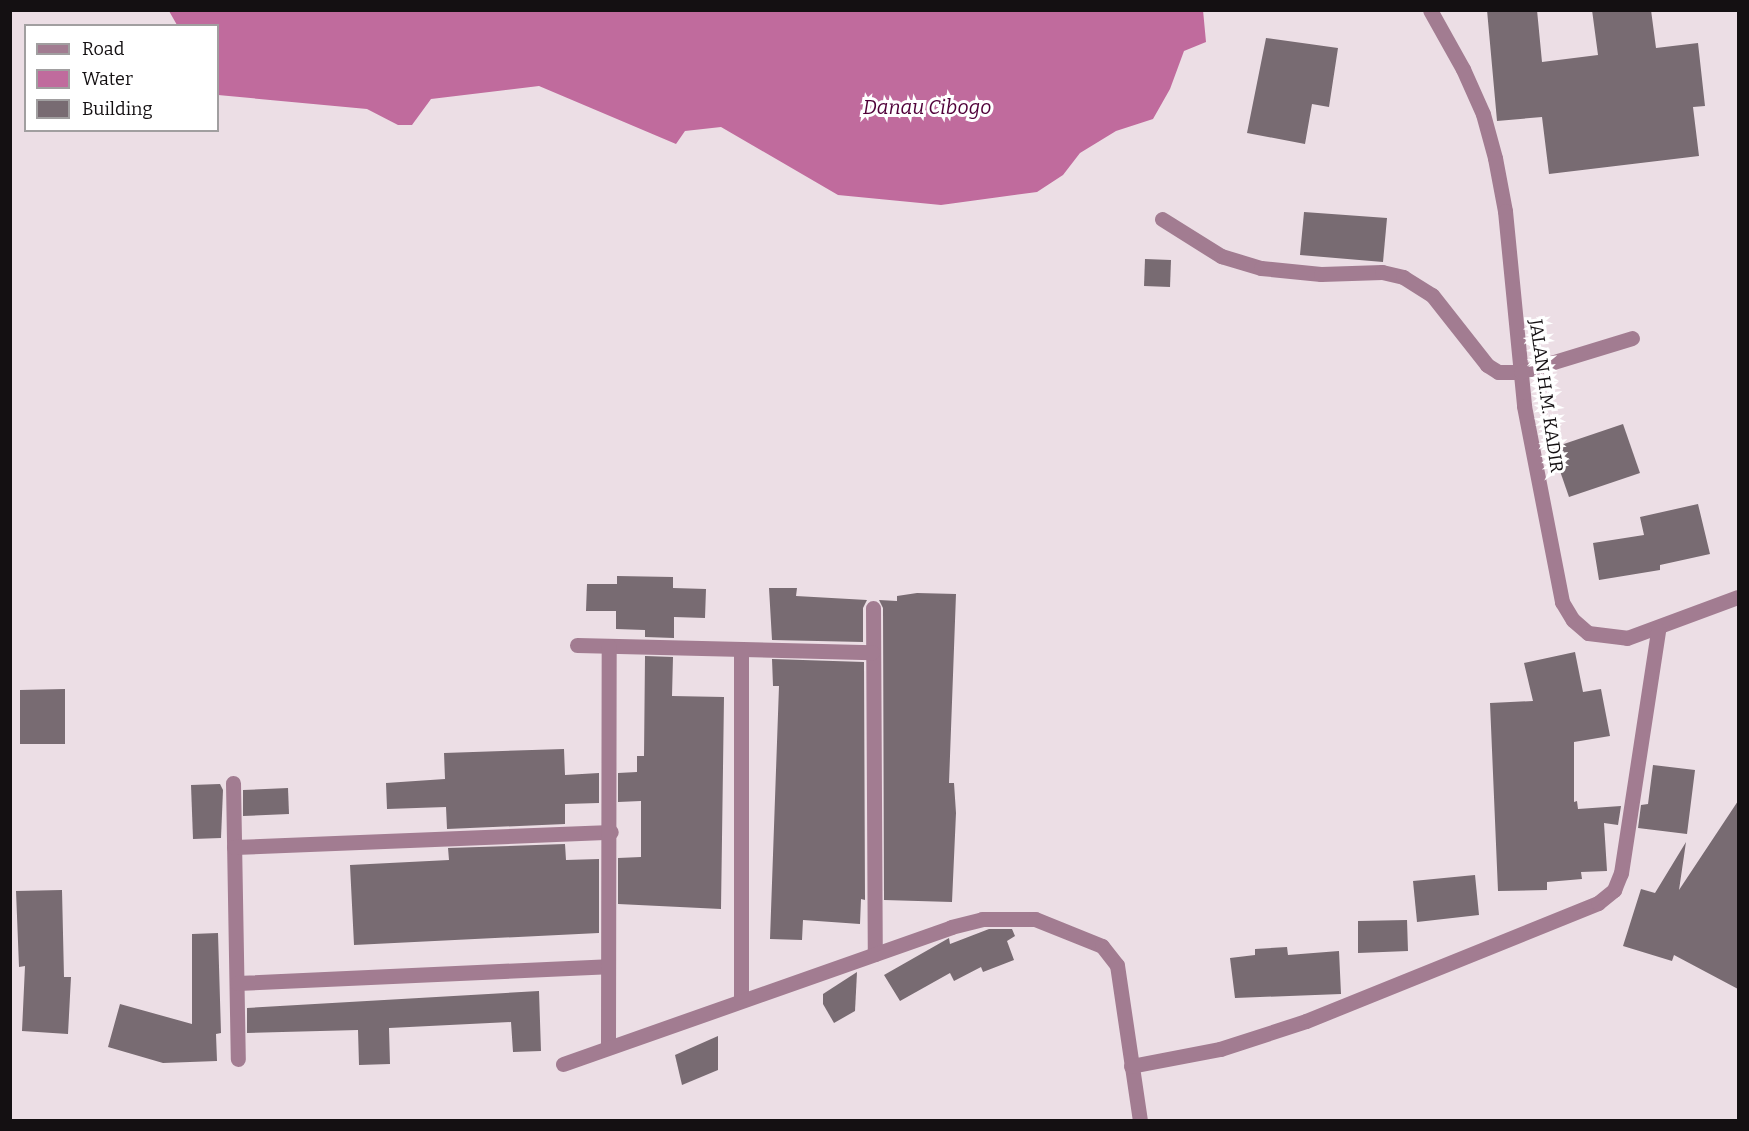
<!DOCTYPE html>
<html>
<head>
<meta charset="utf-8">
<style>
  body { margin:0 }
  #map { position:relative; width:1749px; height:1131px; overflow:hidden; background:#ecdee5; font-family:Bitter,serif }
  div>[style] { position:absolute }
  .water>* { inset:0; background:#c06b9d }
  .building>* { inset:0; background:#786b72 }
  .minor>* { height:15px; margin:-7.5px; padding:0 7.5px; transform-origin:7.5px; border-radius:7.5px; background:#a27c91 }
  span { translate:-50% -50%; white-space:nowrap; text-align:center; line-height:1.15; -webkit-text-stroke:6px #fff; paint-order:stroke }
  .street-label { font-size:18px; color:#141012 }
  .water-label { font-size:20px; color:#500139; font-style:italic }
  .frame { position:absolute; inset:0; border:12px solid #141012; pointer-events:none }
  .legend { position:absolute; left:24px; top:24px; width:195px; height:108px; box-sizing:border-box; background:#fff; border:2px solid #a19fa0; margin:0; padding:8px 10px; list-style:none; font-size:18px; color:#141012 }
  .legend li { display:flex; align-items:center; gap:12px; height:30px }
  .legend b { width:30px; border:2px solid #a19fa0 }
</style>
</head>
<body>
<div id="map">
  <div class="water">
    <div style="clip-path:polygon(1203px 10px,1206px 42px,1184px 51px,1170px 89px,1153px 119px,1116px 131px,1080px 153px,1063px 175px,1037px 192px,941px 205px,838px 195px,721px 127px,685px 131px,676px 144px,539px 86px,431px 99px,412px 125px,398px 125px,367px 109px,218px 95px,218px 26px,177px 25px,169px 11px)"></div>
  </div>
  <div class="building">
    <div style="clip-path:polygon(1487px 10px,1537px 10px,1542px 62px,1598px 55px,1592px 10px,1651px 10px,1656px 48px,1698px 43px,1705px 106px,1693px 107px,1699px 156px,1549px 174px,1542px 117px,1497px 121px)"></div>
    <div style="clip-path:polygon(1266px 38px,1338px 48px,1329px 107px,1312px 104px,1305px 144px,1247px 133px)"></div>
    <div style="clip-path:polygon(1304px 212px,1387px 218px,1383px 262px,1300px 255px)"></div>
    <div style="clip-path:polygon(1145px 259px,1171px 260px,1170px 287px,1144px 286px)"></div>
    <div style="clip-path:polygon(1623px 424px,1640px 473px,1569px 497px,1552px 448px)"></div>
    <div style="clip-path:polygon(1698px 504px,1710px 554px,1660px 565px,1660px 570px,1599px 580px,1593px 543px,1644px 535px,1640px 517px)"></div>
    <div style="clip-path:polygon(617px 576px,673px 577px,673px 588px,706px 589px,705px 618px,674px 617px,674px 638px,645px 637px,645px 630px,616px 629px,616px 611px,586px 611px,587px 584px,617px 584px)"></div>
    <div style="clip-path:polygon(769px 588px,797px 588px,796px 596px,867px 600px,863px 608px,863px 642px,772px 640px)"></div>
    <div style="clip-path:polygon(917px 593px,956px 594px,949px 783px,954px 783px,956px 813px,952px 902px,884px 900px,883px 608px,879px 600px,897px 601px,897px 596px)"></div>
    <div style="clip-path:polygon(1575px 652px,1583px 692px,1601px 689px,1610px 736px,1574px 742px,1574px 802px,1577px 801px,1578px 809px,1621px 806px,1618px 825px,1604px 823px,1607px 871px,1581px 872px,1582px 879px,1547px 882px,1547px 890px,1498px 891px,1490px 703px,1533px 701px,1524px 663px)"></div>
    <div style="clip-path:polygon(645px 656px,673px 657px,672px 696px,724px 697px,721px 909px,618px 904px,618px 858px,641px 857px,641px 801px,618px 802px,618px 773px,637px 772px,637px 756px,644px 756px)"></div>
    <div style="clip-path:polygon(772px 659px,864px 662px,865px 900px,861px 899px,860px 924px,803px 920px,802px 940px,770px 939px,779px 686px,773px 686px)"></div>
    <div style="clip-path:polygon(65px 689px,65px 744px,20px 744px,20px 690px)"></div>
    <div style="clip-path:polygon(564px 749px,565px 775px,599px 773px,599px 803px,565px 804px,565px 824px,447px 829px,446px 807px,387px 809px,386px 783px,445px 779px,444px 753px)"></div>
    <div style="clip-path:polygon(1653px 765px,1695px 770px,1687px 834px,1638px 828px,1641px 805px,1648px 804px)"></div>
    <div style="clip-path:polygon(220px 784px,223px 790px,221px 838px,193px 839px,191px 785px)"></div>
    <div style="clip-path:polygon(288px 788px,289px 814px,243px 816px,243px 790px)"></div>
    <div style="clip-path:polygon(1738px 801px,1738px 989px,1674px 955px,1672px 961px,1623px 946px,1641px 889px,1655px 893px,1686px 842px,1679px 890px)"></div>
    <div style="clip-path:polygon(565px 844px,566px 860px,599px 859px,599px 933px,354px 945px,350px 865px,449px 860px,448px 848px)"></div>
    <div style="clip-path:polygon(1475px 875px,1479px 915px,1417px 922px,1413px 881px)"></div>
    <div style="clip-path:polygon(62px 890px,64px 977px,71px 977px,68px 1034px,22px 1031px,25px 966px,19px 967px,16px 891px)"></div>
    <div style="clip-path:polygon(1407px 920px,1408px 951px,1358px 953px,1358px 921px)"></div>
    <div style="clip-path:polygon(989px 929px,1012px 929px,1015px 936px,1007px 941px,1014px 960px,983px 972px,981px 967px,954px 981px,950px 973px,900px 1001px,884px 975px,949px 938px,950px 944px)"></div>
    <div style="clip-path:polygon(218px 933px,221px 1033px,216px 1034px,217px 1061px,163px 1063px,108px 1047px,120px 1004px,192px 1024px,192px 934px)"></div>
    <div style="clip-path:polygon(1287px 947px,1288px 955px,1339px 951px,1341px 994px,1235px 998px,1230px 958px,1255px 955px,1255px 949px)"></div>
    <div style="clip-path:polygon(857px 972px,855px 1011px,834px 1023px,823px 1004px,823px 994px)"></div>
    <div style="clip-path:polygon(539px 991px,541px 1051px,513px 1052px,511px 1022px,389px 1028px,390px 1064px,359px 1065px,358px 1030px,247px 1033px,247px 1008px)"></div>
    <div style="clip-path:polygon(718px 1036px,718px 1070px,682px 1085px,675px 1055px)"></div>
  </div>
  <div class="minor">
    <div style="left:1430px;top:10px;width:68px;rotate:60.8deg"></div>
    <div style="left:1463px;top:69px;width:49px;rotate:66deg"></div>
    <div style="left:1483px;top:114px;width:46px;rotate:74.7deg"></div>
    <div style="left:1495px;top:158px;width:54px;rotate:79.3deg"></div>
    <div style="left:1505px;top:211px;width:196px;rotate:84.4deg"></div>
    <div style="left:1524px;top:406px;width:200px;rotate:79deg"></div>
    <div style="left:1562px;top:602px;width:21px;rotate:59deg"></div>
    <div style="left:1573px;top:620px;width:20px;rotate:41deg"></div>
    <div style="left:1588px;top:633px;width:39px;rotate:7deg"></div>
    <div style="left:1627px;top:638px;width:118px;rotate:-20.3deg"></div>
    <div style="left:1162px;top:219px;width:70px;rotate:32.1deg"></div>
    <div style="left:1221px;top:256px;width:42px;rotate:16.7deg"></div>
    <div style="left:1261px;top:268px;width:60px;rotate:5.7deg"></div>
    <div style="left:1321px;top:274px;width:61px;rotate:-1.9deg"></div>
    <div style="left:1382px;top:272px;width:22px;rotate:13deg"></div>
    <div style="left:1403px;top:277px;width:34px;rotate:32deg"></div>
    <div style="left:1432px;top:295px;width:89px;rotate:51.8deg"></div>
    <div style="left:1487px;top:365px;width:13px;rotate:32deg"></div>
    <div style="left:1498px;top:372px;width:23px"></div>
    <div style="left:1521px;top:372px;width:116px;rotate:-17deg"></div>
    <div style="left:873px;top:608px;width:346px;rotate:89.7deg"></div>
    <div style="left:577px;top:645px;width:295px;rotate:1.4deg"></div>
    <div style="left:741px;top:649px;width:350px;rotate:90deg"></div>
    <div style="left:233px;top:783px;width:276px;rotate:89deg"></div>
    <div style="left:234px;top:847px;width:377px;rotate:-2.3deg"></div>
    <div style="left:237px;top:983px;width:371px;rotate:-2.6deg"></div>
    <div style="left:608px;top:1045px;width:399px;rotate:-89.9deg"></div>
    <div style="left:563px;top:1064px;width:411px;rotate:-19.4deg"></div>
    <div style="left:951px;top:927px;width:32px;rotate:-14deg"></div>
    <div style="left:982px;top:919px;width:53px"></div>
    <div style="left:1035px;top:919px;width:72px;rotate:21.9deg"></div>
    <div style="left:1102px;top:946px;width:24px;rotate:52deg"></div>
    <div style="left:1117px;top:965px;width:157px;rotate:81.6deg"></div>
    <div style="left:1131px;top:1066px;width:91px;rotate:-10.8deg"></div>
    <div style="left:1220px;top:1049px;width:90px;rotate:-18deg"></div>
    <div style="left:1306px;top:1021px;width:315px;rotate:-22deg"></div>
    <div style="left:1598px;top:903px;width:21px;rotate:-39deg"></div>
    <div style="left:1614px;top:890px;width:18px;rotate:-68deg"></div>
    <div style="left:1621px;top:873px;width:246px;rotate:-81.3deg"></div>
  </div>
  <div class="street-label">
    <span style="left:1546px;top:396px;rotate:82deg">JALAN H.M. KADIR</span>
  </div>
  <div class="water-label">
    <span style="left:927px;top:107px">Danau Cibogo</span>
  </div>
  <div class="frame"></div>
  <ul class="legend">
  <li><b style="height:8px;background:#a27c91"></b>Road</li>
  <li><b style="height:16px;background:#c06b9d"></b>Water</li>
  <li><b style="height:16px;background:#786b72"></b>Building</li>
  </ul>
</div>
</body>
</html>
